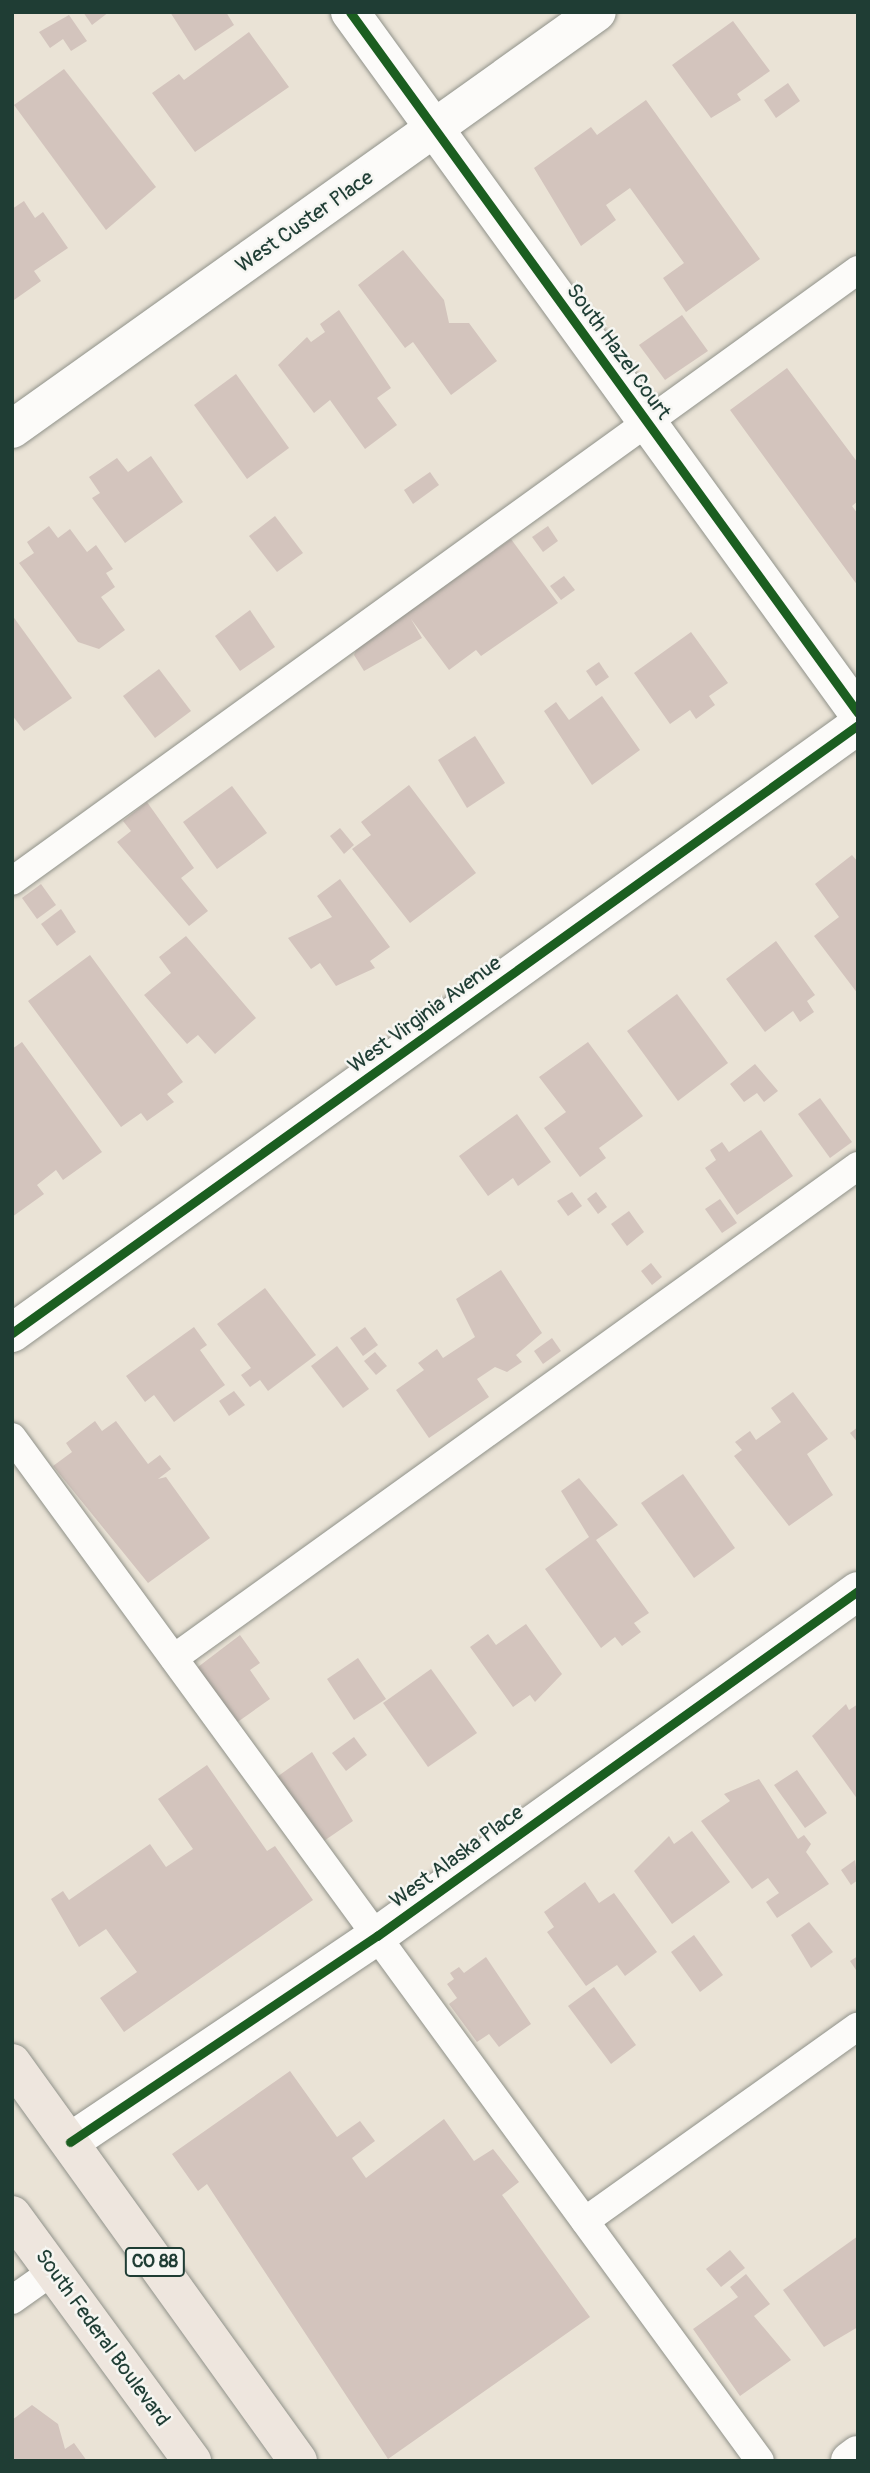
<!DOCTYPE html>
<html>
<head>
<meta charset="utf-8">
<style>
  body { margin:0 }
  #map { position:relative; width:870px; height:2473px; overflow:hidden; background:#eae3d6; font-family:Pangolin,sans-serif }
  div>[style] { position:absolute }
  .building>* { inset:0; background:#d3c4bd }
  .roads { filter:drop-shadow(0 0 2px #90928a) drop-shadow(0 0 2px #90928a) }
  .lane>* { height:28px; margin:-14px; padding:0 14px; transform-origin:14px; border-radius:14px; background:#fcfbf9 }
  .street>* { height:38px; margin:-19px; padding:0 19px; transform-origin:19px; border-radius:19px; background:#fcfbf9 }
  .primary>* { height:38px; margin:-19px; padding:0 19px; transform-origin:19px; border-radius:19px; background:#eee6de }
  .cycleway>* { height:9px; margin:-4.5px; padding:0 4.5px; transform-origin:4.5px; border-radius:4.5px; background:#1b5e20 }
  span { translate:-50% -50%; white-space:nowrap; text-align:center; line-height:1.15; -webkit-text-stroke:5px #f6f6f2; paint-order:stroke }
  .shield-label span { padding:2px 5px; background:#f6f6f2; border:2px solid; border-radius:5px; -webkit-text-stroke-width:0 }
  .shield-label { font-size:19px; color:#1f3d34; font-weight:700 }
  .street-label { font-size:21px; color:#1f3d34 }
  .frame { position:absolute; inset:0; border:14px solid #1f3d34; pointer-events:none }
</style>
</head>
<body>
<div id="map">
  <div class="building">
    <div style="clip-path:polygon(83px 12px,109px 12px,92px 25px)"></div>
    <div style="clip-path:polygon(170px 12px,226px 12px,234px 25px,195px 51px)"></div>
    <div style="clip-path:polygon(69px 15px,87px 41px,71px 51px,63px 39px,50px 48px,39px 32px)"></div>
    <div style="clip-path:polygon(733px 21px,770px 71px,737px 94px,741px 100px,711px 118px,672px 65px)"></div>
    <div style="clip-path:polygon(249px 32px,289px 87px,195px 152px,152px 93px,179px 74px,184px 80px)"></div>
    <div style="clip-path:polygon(64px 69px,156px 187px,106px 230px,14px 105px)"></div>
    <div style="clip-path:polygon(788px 83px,800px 101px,776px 118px,764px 100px)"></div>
    <div style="clip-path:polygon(646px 100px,760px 259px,686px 312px,663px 278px,684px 263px,630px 188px,606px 205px,616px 220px,581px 246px,534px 168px,591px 127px,597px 135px)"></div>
    <div style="clip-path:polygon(24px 201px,35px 218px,43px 212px,68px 248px,34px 271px,41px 281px,14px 300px,12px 209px)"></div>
    <div style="clip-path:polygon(403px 250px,444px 300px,449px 323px,469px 323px,497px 361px,451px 395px,413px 342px,405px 348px,358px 285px)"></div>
    <div style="clip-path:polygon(339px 310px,391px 388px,377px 398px,397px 425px,365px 449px,330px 400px,314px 413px,278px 365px,307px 337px,311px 342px,325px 332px,320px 324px)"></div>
    <div style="clip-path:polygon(682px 315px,708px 351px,665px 380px,639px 345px)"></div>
    <div style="clip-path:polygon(787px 368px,858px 463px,858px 501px,852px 506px,858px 514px,858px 586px,730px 410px)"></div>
    <div style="clip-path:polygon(236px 374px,289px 448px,247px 479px,194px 405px)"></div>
    <div style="clip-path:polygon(151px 456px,183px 502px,125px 543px,92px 498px,100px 493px,89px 477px,117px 458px,128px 472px)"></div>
    <div style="clip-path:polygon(430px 472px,439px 485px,413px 504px,404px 490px)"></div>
    <div style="clip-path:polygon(275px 516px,303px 553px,277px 572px,249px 536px)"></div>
    <div style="clip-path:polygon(49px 526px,58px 538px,70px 529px,87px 552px,96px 545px,113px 569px,106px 573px,115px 587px,101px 597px,125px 630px,99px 649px,78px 642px,19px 563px,34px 553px,27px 542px)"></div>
    <div style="clip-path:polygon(548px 526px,558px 541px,543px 552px,532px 537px)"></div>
    <div style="clip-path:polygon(511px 539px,558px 603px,481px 656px,476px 650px,449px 670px,411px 619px,422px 638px,364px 671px,354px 655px,357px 648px)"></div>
    <div style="clip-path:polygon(564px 576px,575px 590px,561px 600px,550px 586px)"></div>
    <div style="clip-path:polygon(250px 610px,275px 647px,240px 671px,215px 636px)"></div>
    <div style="clip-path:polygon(12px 615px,72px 698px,24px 731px,12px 715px)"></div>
    <div style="clip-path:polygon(691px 632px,728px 683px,709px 696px,715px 705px,696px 719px,690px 710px,670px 724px,634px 673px)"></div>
    <div style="clip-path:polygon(599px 662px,609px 677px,596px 686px,586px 671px)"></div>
    <div style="clip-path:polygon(159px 669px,191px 711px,155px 738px,123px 696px)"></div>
    <div style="clip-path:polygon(602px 696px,640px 750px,592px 785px,544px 711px,556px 702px,569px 720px)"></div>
    <div style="clip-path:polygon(475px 736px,505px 783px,467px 808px,438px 760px)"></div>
    <div style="clip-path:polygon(409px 785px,476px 873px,410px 923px,352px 849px,371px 835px,361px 822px)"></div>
    <div style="clip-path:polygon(232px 786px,267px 833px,217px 869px,183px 822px)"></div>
    <div style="clip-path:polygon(147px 802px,194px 868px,181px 878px,208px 911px,189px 926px,117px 842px,131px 831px,123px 821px)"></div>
    <div style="clip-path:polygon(340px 828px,354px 845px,344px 854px,330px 836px)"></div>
    <div style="clip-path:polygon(852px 855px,858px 862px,858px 994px,814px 936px,839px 917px,815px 884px)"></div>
    <div style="clip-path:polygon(340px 879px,390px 947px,370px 961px,375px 968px,336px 986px,320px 963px,311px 969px,288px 938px,332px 917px,317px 896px)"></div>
    <div style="clip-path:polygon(41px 884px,56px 905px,37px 919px,22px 898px)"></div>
    <div style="clip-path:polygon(61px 909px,76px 932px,57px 946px,41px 924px)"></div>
    <div style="clip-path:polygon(186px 936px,256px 1018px,215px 1054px,198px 1035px,187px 1044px,144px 995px,171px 973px,159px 957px)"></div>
    <div style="clip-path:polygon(776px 941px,815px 995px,807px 1001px,814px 1012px,800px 1022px,793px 1011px,765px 1032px,726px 979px)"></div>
    <div style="clip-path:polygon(90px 955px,183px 1082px,167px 1094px,174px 1102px,147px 1121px,141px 1113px,121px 1127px,28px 1001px)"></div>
    <div style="clip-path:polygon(677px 994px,728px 1063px,678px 1101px,627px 1031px)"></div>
    <div style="clip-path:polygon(22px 1042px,102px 1152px,63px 1180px,56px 1170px,37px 1185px,44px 1194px,12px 1217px,12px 1049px)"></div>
    <div style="clip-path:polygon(588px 1042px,643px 1116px,599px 1148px,606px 1158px,580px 1177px,544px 1128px,566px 1112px,539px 1077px)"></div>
    <div style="clip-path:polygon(755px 1064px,778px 1091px,764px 1102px,757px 1093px,744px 1102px,730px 1084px)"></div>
    <div style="clip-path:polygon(820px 1098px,852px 1142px,830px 1158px,798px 1114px)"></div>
    <div style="clip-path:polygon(517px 1114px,551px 1162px,518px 1186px,513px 1178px,488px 1196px,459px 1156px)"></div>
    <div style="clip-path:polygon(761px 1130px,793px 1176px,737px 1215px,705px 1168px,716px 1160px,710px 1150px,722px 1142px,729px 1152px)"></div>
    <div style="clip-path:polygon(572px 1192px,582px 1206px,568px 1216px,557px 1201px)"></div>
    <div style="clip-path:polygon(596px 1192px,607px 1207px,598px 1214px,587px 1199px)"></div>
    <div style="clip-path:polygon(720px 1199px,737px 1223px,722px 1233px,705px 1209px)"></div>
    <div style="clip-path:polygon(629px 1211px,644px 1232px,627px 1246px,611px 1224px)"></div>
    <div style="clip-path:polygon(651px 1263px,662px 1277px,652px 1285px,641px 1271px)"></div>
    <div style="clip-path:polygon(501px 1270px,542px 1333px,516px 1355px,522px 1362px,507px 1372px,495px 1367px,477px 1379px,489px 1397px,429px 1438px,396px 1390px,424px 1370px,418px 1363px,437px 1349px,443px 1358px,475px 1337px,456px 1299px)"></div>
    <div style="clip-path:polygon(265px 1288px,316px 1355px,268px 1391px,260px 1380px,250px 1387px,241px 1375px,251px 1368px,217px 1324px)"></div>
    <div style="clip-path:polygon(194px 1327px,207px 1345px,200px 1350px,225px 1385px,174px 1422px,154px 1395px,145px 1402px,126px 1376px)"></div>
    <div style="clip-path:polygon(365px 1327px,378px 1345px,363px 1356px,350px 1338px)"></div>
    <div style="clip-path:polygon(552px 1338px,561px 1351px,543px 1364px,534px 1351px)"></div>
    <div style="clip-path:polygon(337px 1346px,369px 1389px,343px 1408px,311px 1366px)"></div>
    <div style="clip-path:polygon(375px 1352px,387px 1366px,376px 1375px,364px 1361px)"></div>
    <div style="clip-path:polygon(234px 1391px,245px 1405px,229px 1416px,219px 1401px)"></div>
    <div style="clip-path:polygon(793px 1392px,828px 1439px,807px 1454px,833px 1495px,789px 1526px,734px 1456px,742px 1450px,735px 1442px,750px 1431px,756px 1440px,781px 1422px,771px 1408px)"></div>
    <div style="clip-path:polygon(95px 1421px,102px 1431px,116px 1421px,148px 1464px,160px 1455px,171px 1469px,158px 1479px,166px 1477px,210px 1538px,148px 1583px,53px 1466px,72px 1452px,66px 1443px)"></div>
    <div style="clip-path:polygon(858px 1427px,858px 1443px,850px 1433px)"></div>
    <div style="clip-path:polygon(683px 1474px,735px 1548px,694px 1578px,641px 1503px)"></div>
    <div style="clip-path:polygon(579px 1478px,618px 1525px,596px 1540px,649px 1613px,634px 1623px,641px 1632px,622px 1646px,615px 1637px,601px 1648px,545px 1569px,589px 1537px,561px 1491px)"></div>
    <div style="clip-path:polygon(526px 1624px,562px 1674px,535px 1702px,530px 1695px,513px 1707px,470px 1647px,488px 1634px,496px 1645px)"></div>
    <div style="clip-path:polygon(240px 1635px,260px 1663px,250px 1670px,270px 1699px,232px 1726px,194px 1670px)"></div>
    <div style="clip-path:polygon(358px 1658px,386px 1699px,354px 1720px,327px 1679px)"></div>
    <div style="clip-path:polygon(431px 1669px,477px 1733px,428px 1767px,383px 1703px)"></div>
    <div style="clip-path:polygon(846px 1704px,849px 1710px,858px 1704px,858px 1800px,812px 1736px)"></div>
    <div style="clip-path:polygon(354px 1737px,367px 1755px,346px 1771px,332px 1753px)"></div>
    <div style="clip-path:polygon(312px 1752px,353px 1821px,318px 1845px,274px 1779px)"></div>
    <div style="clip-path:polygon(207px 1765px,267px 1851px,275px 1846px,313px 1900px,124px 2032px,100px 1998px,137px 1972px,106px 1929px,79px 1947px,51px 1899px,63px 1891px,69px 1900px,150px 1844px,166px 1867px,193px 1849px,158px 1799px)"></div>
    <div style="clip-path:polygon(797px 1770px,827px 1813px,805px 1828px,774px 1785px)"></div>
    <div style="clip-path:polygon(759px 1779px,798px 1839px,804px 1835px,811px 1844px,806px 1852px,829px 1884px,777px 1918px,766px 1902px,779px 1893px,768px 1878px,752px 1889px,701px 1821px,730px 1801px,724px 1794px)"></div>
    <div style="clip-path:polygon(692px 1831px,730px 1882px,672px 1924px,634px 1871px,669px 1836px,674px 1844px)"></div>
    <div style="clip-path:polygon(855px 1860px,858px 1880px,851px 1885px,841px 1870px)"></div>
    <div style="clip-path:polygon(585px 1882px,599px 1903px,614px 1893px,657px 1952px,625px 1976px,617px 1965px,586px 1986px,547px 1932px,554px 1927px,544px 1912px)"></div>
    <div style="clip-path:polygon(809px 1922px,833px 1952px,811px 1968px,791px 1935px)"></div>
    <div style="clip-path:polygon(694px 1935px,723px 1975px,700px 1992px,671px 1952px)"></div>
    <div style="clip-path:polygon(858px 1956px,858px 1973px,850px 1961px)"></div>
    <div style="clip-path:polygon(486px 1957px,531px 2024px,499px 2047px,489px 2034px,477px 2042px,449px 2004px,457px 1998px,447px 1984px,454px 1979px,450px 1973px,459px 1967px,464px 1973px)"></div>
    <div style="clip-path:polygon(594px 1987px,636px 2045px,611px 2064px,568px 2006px)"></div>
    <div style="clip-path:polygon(290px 2071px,337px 2137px,360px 2121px,375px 2141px,352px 2158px,366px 2178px,444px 2119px,474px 2161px,493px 2149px,519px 2182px,502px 2195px,590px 2317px,388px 2459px,207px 2184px,198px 2191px,172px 2154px)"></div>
    <div style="clip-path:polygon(858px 2236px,858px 2327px,824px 2347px,783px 2290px)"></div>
    <div style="clip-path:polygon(730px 2250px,745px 2268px,721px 2287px,706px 2269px)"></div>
    <div style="clip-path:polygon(746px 2274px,770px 2304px,754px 2316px,791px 2360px,740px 2396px,693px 2329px,738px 2297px,730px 2287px)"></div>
    <div style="clip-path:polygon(32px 2405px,58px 2424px,65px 2449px,74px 2443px,87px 2461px,12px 2461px,12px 2420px)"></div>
  </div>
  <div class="roads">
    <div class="lane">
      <div style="left:12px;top:881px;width:1044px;rotate:-35.84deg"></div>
      <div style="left:12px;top:1437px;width:1268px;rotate:53.85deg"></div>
      <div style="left:174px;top:1658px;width:843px;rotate:-35.73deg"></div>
      <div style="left:585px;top:2221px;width:335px;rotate:-35.5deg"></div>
      <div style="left:12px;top:2300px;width:50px;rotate:-35.3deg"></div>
    </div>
    <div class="street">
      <div style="left:350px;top:12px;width:866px;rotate:54.07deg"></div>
      <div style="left:12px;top:429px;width:718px;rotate:-35.48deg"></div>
      <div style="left:12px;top:1333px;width:1042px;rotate:-35.7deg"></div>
      <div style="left:70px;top:2142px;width:370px;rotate:-33.9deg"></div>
      <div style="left:377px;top:1936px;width:592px;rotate:-35.65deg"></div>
      <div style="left:850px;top:2461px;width:10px;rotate:-37deg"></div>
    </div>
    <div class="primary">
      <div style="left:12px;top:2063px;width:490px;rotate:54.3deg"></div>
      <div style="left:12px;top:2215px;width:305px;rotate:53.8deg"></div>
    </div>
  </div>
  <div class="cycleway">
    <div style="left:350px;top:12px;width:866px;rotate:54.07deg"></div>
    <div style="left:12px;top:1333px;width:1042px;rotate:-35.7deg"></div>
    <div style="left:70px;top:2142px;width:370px;rotate:-33.9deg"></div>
    <div style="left:377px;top:1936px;width:592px;rotate:-35.65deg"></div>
  </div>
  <div class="shield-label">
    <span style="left:155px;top:2262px">CO 88</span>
  </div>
  <div class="street-label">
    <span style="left:305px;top:222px;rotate:-35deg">West Custer Place</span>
    <span style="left:618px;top:352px;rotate:54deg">South Hazel Court</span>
    <span style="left:425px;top:1015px;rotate:-36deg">West Virginia Avenue</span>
    <span style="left:457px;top:1857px;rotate:-36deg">West Alaska Place</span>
    <span style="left:102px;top:2338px;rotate:54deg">South Federal Boulevard</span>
  </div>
  <div class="frame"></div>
</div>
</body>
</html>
